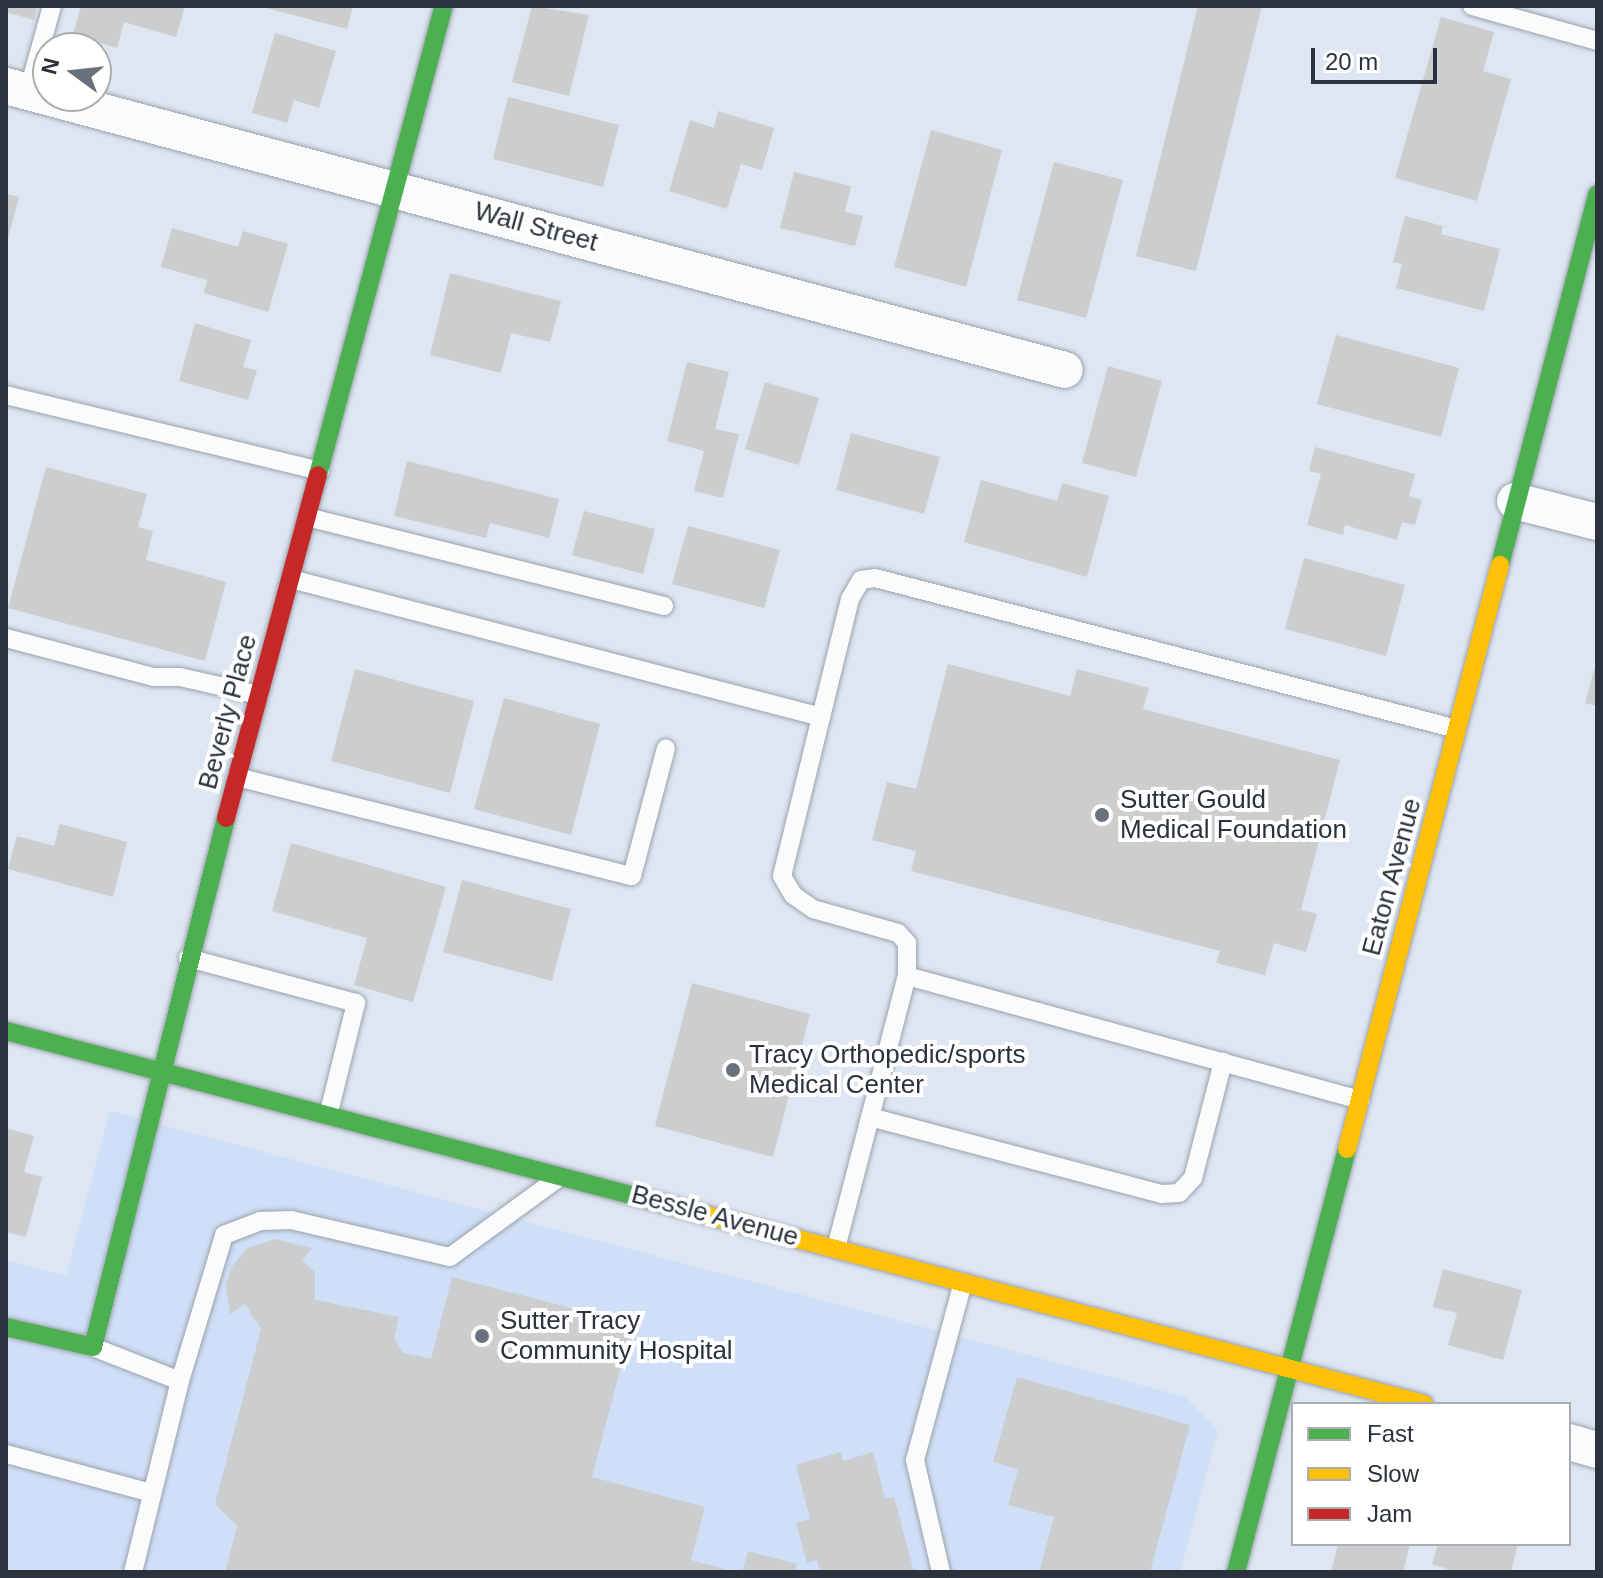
<!DOCTYPE html>
<html>
<head>
<meta charset="utf-8">
<style>
  body { margin:0 }
  #map { position:relative; width:1603px; height:1578px; overflow:hidden; background:#dde6f2; font-family:Arial,sans-serif }
  div>[style] { position:absolute }
  .built>* { inset:0; background:#cfdff7 }
  .building>* { inset:0; background:#cccdce }
  .roads { filter:drop-shadow(0 0 2px #9ba2ac) drop-shadow(0 0 2px #9ba2ac) }
  .lane>* { height:18px; margin:-9px; padding:0 9px; transform-origin:9px; border-radius:9px; background:#fafbfd }
  .street>* { height:36px; margin:-18px; padding:0 18px; transform-origin:18px; border-radius:18px; background:#fafbfd }
  .fast>* { height:18px; margin:-9px; padding:0 9px; transform-origin:9px; border-radius:9px; background:#4caf50 }
  .slow>* { height:18px; margin:-9px; padding:0 9px; transform-origin:9px; border-radius:9px; background:#ffc107 }
  .jam>* { height:18px; margin:-9px; padding:0 9px; transform-origin:9px; border-radius:9px; background:#c62828 }
  .dots>* { width:22px; height:22px; translate:-50% -50%; box-sizing:border-box; border:4px solid #fff; border-radius:50% }
  span { translate:-50% -50%; white-space:nowrap; text-align:center; line-height:1.15; -webkit-text-stroke:8px #fff; paint-order:stroke }
  .street-label { font-size:26px; color:#2b323d }
  .poi-label { font-size:26px; color:#2b323d }
  .left { translate:0 -50%; text-align:left }
  .frame { position:absolute; inset:0; border:8px solid #2b323d; pointer-events:none }
  .legend { position:absolute; left:1291px; top:1402px; width:280px; height:144px; box-sizing:border-box; background:#fff; border:2px solid #aaadb1; margin:0; padding:10px 14px; list-style:none; font-size:24px; color:#2b323d }
  .legend li { display:flex; align-items:center; gap:16px; height:40px }
  .legend b { width:40px; border:2px solid #aaadb1 }
  .north { position:absolute; left:32px; top:32px; width:80px; height:80px; box-sizing:border-box; background:#fff; border:2px solid #aaadb1; border-radius:50%; rotate:285deg; font-size:22px; font-weight:700; line-height:32px; text-align:center; color:#2b323d }
  .north::after { content:''; display:block; margin:auto; width:28px; height:36px; background:#69717c; clip-path:polygon(50% 0,100% 100%,50% 72%,0 100%) }
  .scale { position:absolute; left:1311px; top:48px; width:126px; height:36px; box-sizing:border-box; border:4px solid #2b323d; border-top:0; padding-left:10px; font-size:24px; line-height:28px; white-space:nowrap; color:#2b323d; -webkit-text-stroke:6px #fff; paint-order:stroke }
</style>
</head>
<body>
<div id="map">
  <div class="built">
    <div style="clip-path:polygon(110px 1111px,1186px 1397px,1218px 1431px,1180px 1572px,6px 1572px,6px 1260px,66px 1276px)"></div>
  </div>
  <div class="building">
    <div style="clip-path:polygon(6px 6px,37px 6px,34px 20px,6px 12px)"></div>
    <div style="clip-path:polygon(81px 6px,185px 6px,176px 37px,124px 22px,117px 48px,73px 35px)"></div>
    <div style="clip-path:polygon(258px 6px,353px 6px,347px 29px)"></div>
    <div style="clip-path:polygon(532px 6px,589px 15px,569px 96px,512px 82px)"></div>
    <div style="clip-path:polygon(1198px 6px,1262px 6px,1196px 271px,1136px 256px)"></div>
    <div style="clip-path:polygon(1441px 17px,1494px 32px,1483px 71px,1511px 79px,1477px 201px,1395px 178px)"></div>
    <div style="clip-path:polygon(275px 33px,336px 51px,319px 108px,294px 100px,287px 123px,252px 113px)"></div>
    <div style="clip-path:polygon(508px 97px,619px 125px,603px 187px,493px 159px)"></div>
    <div style="clip-path:polygon(718px 111px,774px 128px,762px 170px,741px 164px,727px 209px,669px 191px,690px 120px,714px 128px)"></div>
    <div style="clip-path:polygon(931px 130px,1002px 150px,966px 287px,894px 267px)"></div>
    <div style="clip-path:polygon(1054px 162px,1123px 180px,1086px 318px,1017px 300px)"></div>
    <div style="clip-path:polygon(794px 172px,851px 186px,845px 212px,863px 216px,855px 246px,780px 228px)"></div>
    <div style="clip-path:polygon(6px 194px,19px 197px,7px 242px,6px 242px)"></div>
    <div style="clip-path:polygon(1405px 216px,1443px 226px,1441px 234px,1500px 249px,1484px 311px,1396px 288px,1402px 264px,1393px 262px)"></div>
    <div style="clip-path:polygon(172px 228px,238px 247px,243px 231px,288px 244px,268px 312px,204px 293px,207px 280px,161px 267px)"></div>
    <div style="clip-path:polygon(450px 273px,561px 301px,550px 342px,511px 333px,501px 373px,430px 355px)"></div>
    <div style="clip-path:polygon(195px 323px,251px 340px,243px 367px,257px 370px,248px 400px,179px 381px)"></div>
    <div style="clip-path:polygon(1336px 335px,1459px 368px,1441px 437px,1317px 404px)"></div>
    <div style="clip-path:polygon(687px 362px,729px 372px,715px 429px,739px 434px,723px 498px,694px 491px,704px 451px,667px 441px)"></div>
    <div style="clip-path:polygon(1108px 366px,1162px 381px,1136px 477px,1082px 463px)"></div>
    <div style="clip-path:polygon(765px 382px,819px 398px,799px 465px,745px 449px)"></div>
    <div style="clip-path:polygon(851px 433px,940px 457px,924px 514px,836px 490px)"></div>
    <div style="clip-path:polygon(1315px 447px,1415px 474px,1409px 496px,1422px 500px,1415px 525px,1402px 522px,1397px 540px,1345px 525px,1343px 535px,1307px 525px,1321px 474px,1309px 471px)"></div>
    <div style="clip-path:polygon(407px 461px,559px 499px,549px 538px,490px 523px,486px 538px,394px 516px)"></div>
    <div style="clip-path:polygon(46px 467px,147px 494px,138px 527px,153px 531px,146px 560px,226px 582px,205px 661px,8px 608px)"></div>
    <div style="clip-path:polygon(981px 480px,1057px 501px,1062px 483px,1109px 496px,1087px 577px,964px 542px)"></div>
    <div style="clip-path:polygon(584px 511px,655px 529px,643px 574px,572px 555px)"></div>
    <div style="clip-path:polygon(688px 526px,780px 550px,764px 608px,672px 584px)"></div>
    <div style="clip-path:polygon(1304px 558px,1405px 585px,1386px 656px,1285px 629px)"></div>
    <div style="clip-path:polygon(1596px 663px,1597px 663px,1597px 706px,1585px 703px)"></div>
    <div style="clip-path:polygon(948px 664px,1070px 696px,1077px 669px,1149px 688px,1143px 709px,1340px 760px,1301px 910px,1317px 914px,1306px 952px,1274px 943px,1265px 975px,1216px 963px,1220px 951px,911px 871px,916px 851px,872px 840px,887px 782px,916px 789px)"></div>
    <div style="clip-path:polygon(355px 669px,474px 701px,450px 793px,331px 761px)"></div>
    <div style="clip-path:polygon(504px 698px,600px 724px,571px 835px,474px 809px)"></div>
    <div style="clip-path:polygon(60px 824px,127px 842px,113px 897px,8px 869px,17px 836px,54px 846px)"></div>
    <div style="clip-path:polygon(291px 843px,446px 887px,413px 1002px,354px 985px,367px 938px,272px 911px)"></div>
    <div style="clip-path:polygon(462px 880px,571px 909px,552px 981px,443px 952px)"></div>
    <div style="clip-path:polygon(692px 983px,810px 1014px,773px 1157px,655px 1126px)"></div>
    <div style="clip-path:polygon(6px 1128px,34px 1136px,24px 1172px,42px 1177px,26px 1237px,6px 1232px)"></div>
    <div style="clip-path:polygon(275px 1239px,312px 1248px,302px 1261px,315px 1272px,315px 1300px,399px 1317px,394px 1338px,402px 1352px,431px 1359px,452px 1277px,632px 1324px,592px 1477px,705px 1507px,691px 1560px,735px 1572px,225px 1572px,237px 1526px,215px 1504px,261px 1329px,245px 1304px,230px 1314px,226px 1286px,231px 1268px,247px 1248px)"></div>
    <div style="clip-path:polygon(1443px 1269px,1522px 1290px,1503px 1360px,1448px 1345px,1457px 1313px,1433px 1307px)"></div>
    <div style="clip-path:polygon(1017px 1377px,1190px 1425px,1150px 1572px,1039px 1572px,1054px 1517px,1008px 1505px,1018px 1469px,993px 1462px)"></div>
    <div style="clip-path:polygon(841px 1452px,843px 1461px,873px 1452px,885px 1499px,894px 1497px,914px 1572px,820px 1572px,817px 1560px,807px 1563px,796px 1523px,810px 1519px,796px 1465px)"></div>
    <div style="clip-path:polygon(1338px 1544px,1410px 1544px,1403px 1572px,1331px 1572px)"></div>
    <div style="clip-path:polygon(1438px 1544px,1518px 1544px,1511px 1572px,1457px 1572px,1432px 1564px)"></div>
    <div style="clip-path:polygon(748px 1551px,797px 1564px,795px 1572px,742px 1572px)"></div>
  </div>
  <div class="roads">
    <div class="lane">
      <div style="left:1472px;top:6px;width:130px;rotate:15.6deg"></div>
      <div style="left:28px;top:92px;width:89px;rotate:-74.4deg"></div>
      <div style="left:6px;top:395px;width:323px;rotate:13.6deg"></div>
      <div style="left:307px;top:517px;width:368px;rotate:14deg"></div>
      <div style="left:291px;top:579px;width:548px;rotate:14.59deg"></div>
      <div style="left:6px;top:638px;width:153px;rotate:14.8deg"></div>
      <div style="left:154px;top:677px;width:26px"></div>
      <div style="left:180px;top:677px;width:81px;rotate:12.8deg"></div>
      <div style="left:237px;top:777px;width:407px;rotate:14.1deg"></div>
      <div style="left:632px;top:876px;width:132px;rotate:-75.1deg"></div>
      <div style="left:188px;top:958px;width:174px;rotate:15deg"></div>
      <div style="left:356px;top:1003px;width:112px;rotate:103.9deg"></div>
      <div style="left:907px;top:976px;width:33px;rotate:-90deg"></div>
      <div style="left:907px;top:943px;width:13px;rotate:-132deg"></div>
      <div style="left:898px;top:933px;width:88px;rotate:-164.2deg"></div>
      <div style="left:813px;top:909px;width:24px;rotate:-145deg"></div>
      <div style="left:793px;top:895px;width:22px;rotate:-120deg"></div>
      <div style="left:782px;top:876px;width:285px;rotate:-76.2deg"></div>
      <div style="left:850px;top:599px;width:22px;rotate:-60deg"></div>
      <div style="left:861px;top:580px;width:14px;rotate:-8deg"></div>
      <div style="left:875px;top:578px;width:597px;rotate:14.55deg"></div>
      <div style="left:870px;top:1117px;width:302px;rotate:14.8deg"></div>
      <div style="left:1162px;top:1194px;width:17px;rotate:-3deg"></div>
      <div style="left:1179px;top:1193px;width:21px;rotate:-47deg"></div>
      <div style="left:1193px;top:1178px;width:120px;rotate:-75.5deg"></div>
      <div style="left:836px;top:1248px;width:281px;rotate:-75.4deg"></div>
      <div style="left:907px;top:976px;width:470px;rotate:15.3deg"></div>
      <div style="left:93px;top:1347px;width:93px;rotate:21.3deg"></div>
      <div style="left:180px;top:1381px;width:197px;rotate:103.8deg"></div>
      <div style="left:180px;top:1381px;width:152px;rotate:-73.2deg"></div>
      <div style="left:224px;top:1235px;width:39px;rotate:-21deg"></div>
      <div style="left:260px;top:1221px;width:31px;rotate:-2deg"></div>
      <div style="left:291px;top:1220px;width:163px;rotate:13.1deg"></div>
      <div style="left:450px;top:1257px;width:132px;rotate:-36.1deg"></div>
      <div style="left:6px;top:1454px;width:151px;rotate:15deg"></div>
      <div style="left:941px;top:1572px;width:115px;rotate:-103.1deg"></div>
      <div style="left:915px;top:1460px;width:184px;rotate:-74.9deg"></div>
    </div>
    <div class="street">
      <div style="left:6px;top:86px;width:1096px;rotate:15.01deg"></div>
      <div style="left:1515px;top:501px;width:85px;rotate:14.4deg"></div>
      <div style="left:1569px;top:1442px;width:29px;rotate:16deg"></div>
    </div>
    <div class="fast">
      <div style="left:318px;top:475px;width:486px;rotate:-75deg"></div>
      <div style="left:1500px;top:565px;width:383px;rotate:-75.3deg"></div>
      <div style="left:6px;top:1031px;width:677px;rotate:14.71deg"></div>
      <div style="left:6px;top:1327px;width:89px;rotate:12.9deg"></div>
      <div style="left:93px;top:1347px;width:545px;rotate:-75.89deg"></div>
      <div style="left:1236px;top:1572px;width:437px;rotate:-75.3deg"></div>
    </div>
    <div class="slow">
      <div style="left:1347px;top:1149px;width:604px;rotate:-75.32deg"></div>
      <div style="left:661px;top:1203px;width:789px;rotate:14.76deg"></div>
    </div>
    <div class="jam">
      <div style="left:226px;top:818px;width:355px;rotate:-75deg"></div>
    </div>
  </div>
  <div class="dots">
    <div style="left:1102px;top:815px;background:#69717c"></div>
    <div style="left:733px;top:1070px;background:#69717c"></div>
    <div style="left:482px;top:1336px;background:#69717c"></div>
  </div>
  <div class="street-label">
    <span style="left:536px;top:227px;rotate:15deg">Wall Street</span>
    <span style="left:228px;top:712px;rotate:-75deg">Beverly Place</span>
    <span style="left:1392px;top:877px;rotate:-75deg">Eaton Avenue</span>
    <span style="left:715px;top:1216px;rotate:15deg">Bessle Avenue</span>
  </div>
  <div class="poi-label">
    <span class="left" style="left:1120px;top:815px">Sutter Gould<br>Medical Foundation</span>
    <span class="left" style="left:749px;top:1070px">Tracy Orthopedic/sports<br>Medical Center</span>
    <span class="left" style="left:500px;top:1336px">Sutter Tracy<br>Community Hospital</span>
  </div>
  <div class="frame"></div>
  <ul class="legend">
  <li><b style="height:10px;background:#4caf50"></b>Fast</li>
  <li><b style="height:10px;background:#ffc107"></b>Slow</li>
  <li><b style="height:10px;background:#c62828"></b>Jam</li>
  </ul>
  <div class="north">N</div>
  <div class="scale">20 m</div>
</div>
</body>
</html>
